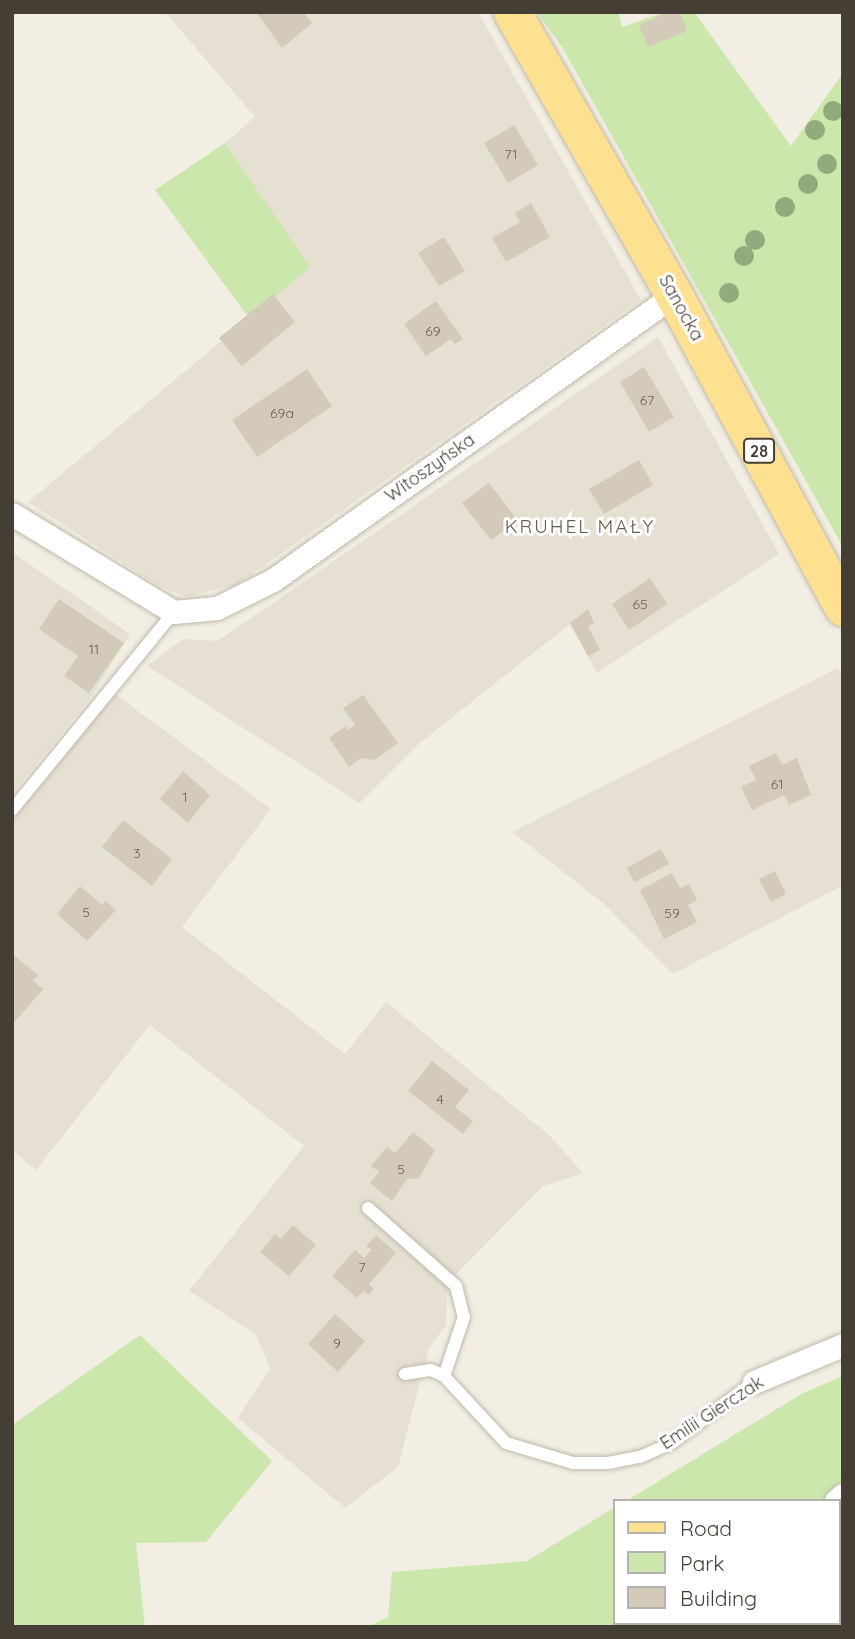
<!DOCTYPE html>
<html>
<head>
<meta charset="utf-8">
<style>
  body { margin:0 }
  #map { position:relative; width:855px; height:1639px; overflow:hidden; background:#f2eee4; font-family:Quicksand,sans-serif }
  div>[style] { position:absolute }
  .residential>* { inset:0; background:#e6e0d2 }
  .green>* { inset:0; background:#cbe7ac }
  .building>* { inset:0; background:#d4cab9 }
  .roads { filter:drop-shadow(0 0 2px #c0b9a9) drop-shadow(0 0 2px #c0b9a9) }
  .service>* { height:12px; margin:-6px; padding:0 6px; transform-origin:6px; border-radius:6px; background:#fff }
  .minor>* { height:23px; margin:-11.5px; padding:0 11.5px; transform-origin:11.5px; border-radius:11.5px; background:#fff }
  .primary>* { height:37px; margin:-18.5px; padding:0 18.5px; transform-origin:18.5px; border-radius:18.5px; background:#fee190 }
  .trees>* { width:20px; height:20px; margin:-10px; border-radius:50%; background:#92ab7c }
  span { translate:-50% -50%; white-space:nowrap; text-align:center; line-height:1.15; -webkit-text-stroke:6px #fff; paint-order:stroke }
  .number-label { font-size:14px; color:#686155 }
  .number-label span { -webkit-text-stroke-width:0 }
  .shield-label span { padding:2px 5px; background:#fff; border:2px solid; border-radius:5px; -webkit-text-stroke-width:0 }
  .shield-label { font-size:16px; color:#443e34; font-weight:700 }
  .street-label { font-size:18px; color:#443e34 }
  .neighbourhood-label { font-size:19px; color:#675c4b; letter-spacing:2px }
  .frame { position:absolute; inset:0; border:14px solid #443e34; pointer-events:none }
  .legend { position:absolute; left:613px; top:1499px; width:228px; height:126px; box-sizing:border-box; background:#fff; border:2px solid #b4b2ae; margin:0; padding:9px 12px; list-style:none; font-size:21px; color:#443e34 }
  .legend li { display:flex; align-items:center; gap:14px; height:35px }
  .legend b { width:35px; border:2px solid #b4b2ae }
</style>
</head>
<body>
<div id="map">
  <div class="residential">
    <div style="clip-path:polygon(165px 12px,478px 12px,641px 300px,238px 584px,186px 597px,157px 585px,28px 502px,309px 268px,225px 143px,255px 117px)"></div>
    <div style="clip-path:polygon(658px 337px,779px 554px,597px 673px,570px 624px,420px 743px,360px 803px,147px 666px,183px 639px,218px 641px)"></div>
    <div style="clip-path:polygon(12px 552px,130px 634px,89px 700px,12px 794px)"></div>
    <div style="clip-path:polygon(838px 668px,843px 676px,843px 885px,673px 974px,603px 903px,512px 832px)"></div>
    <div style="clip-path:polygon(115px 694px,271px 809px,182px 927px,345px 1054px,386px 1002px,549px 1135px,583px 1173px,543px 1186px,448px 1282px,446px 1325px,429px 1348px,398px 1467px,345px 1508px,238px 1418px,270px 1368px,256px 1335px,189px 1291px,304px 1146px,150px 1025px,36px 1170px,12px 1150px,12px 821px)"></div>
  </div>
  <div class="green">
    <div style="clip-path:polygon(537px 12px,618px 12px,622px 27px,665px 12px,694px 12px,791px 146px,843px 73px,843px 547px,562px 47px)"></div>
    <div style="clip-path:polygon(225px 143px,310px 267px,249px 318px,155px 190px)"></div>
    <div style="clip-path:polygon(140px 1335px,272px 1461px,206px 1542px,136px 1543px,145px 1627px,12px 1627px,12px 1425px)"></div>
    <div style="clip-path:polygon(843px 1376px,843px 1627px,367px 1627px,388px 1617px,392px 1572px,527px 1561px,615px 1507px,615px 1623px,839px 1623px,839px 1501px,626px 1501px,803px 1393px)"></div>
  </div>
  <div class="building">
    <div style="clip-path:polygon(256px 12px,303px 12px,312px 23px,282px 48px)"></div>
    <div style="clip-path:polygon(669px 12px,680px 12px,687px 31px,648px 47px,639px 25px)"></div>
    <div style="clip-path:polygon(514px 125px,538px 165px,508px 183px,484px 143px)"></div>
    <div style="clip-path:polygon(531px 203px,550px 237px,506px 262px,492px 238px,520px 222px,515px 213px)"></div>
    <div style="clip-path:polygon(444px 237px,465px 271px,439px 286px,418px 253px)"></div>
    <div style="clip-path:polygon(273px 294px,295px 322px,242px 366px,219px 338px)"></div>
    <div style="clip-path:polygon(436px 301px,463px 339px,455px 344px,451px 339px,426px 356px,404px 324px)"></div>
    <div style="clip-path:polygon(644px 367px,674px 417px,649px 432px,620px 382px)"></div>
    <div style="clip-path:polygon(307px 369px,332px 406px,257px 457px,232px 420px)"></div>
    <div style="clip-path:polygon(639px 460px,653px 485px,604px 514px,589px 489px)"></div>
    <div style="clip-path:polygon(489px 483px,518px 521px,491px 540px,462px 503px)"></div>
    <div style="clip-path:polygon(650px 578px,667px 604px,629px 630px,612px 604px)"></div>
    <div style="clip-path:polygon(59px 599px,124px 643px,89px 693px,64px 676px,78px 656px,39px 629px)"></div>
    <div style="clip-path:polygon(588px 609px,594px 623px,588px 626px,600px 650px,588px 656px,570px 623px)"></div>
    <div style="clip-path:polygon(363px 695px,398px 743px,374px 760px,361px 758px,349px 767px,329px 738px,346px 726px,348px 730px,355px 725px,343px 708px)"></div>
    <div style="clip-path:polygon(776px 753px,782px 765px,797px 758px,811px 795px,789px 805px,784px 795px,752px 810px,741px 787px,756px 780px,749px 766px)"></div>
    <div style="clip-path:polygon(183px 771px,210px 795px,188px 823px,160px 799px)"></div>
    <div style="clip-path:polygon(123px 820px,172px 859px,152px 886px,102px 847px)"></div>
    <div style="clip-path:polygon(661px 849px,669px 864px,634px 882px,627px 868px)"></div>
    <div style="clip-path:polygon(775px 871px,786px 894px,771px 902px,759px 879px)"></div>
    <div style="clip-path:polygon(672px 873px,680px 888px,689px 884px,697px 900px,688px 905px,697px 922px,664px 939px,640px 890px)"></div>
    <div style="clip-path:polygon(80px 886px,102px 905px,106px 901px,116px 910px,87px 941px,57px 914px)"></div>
    <div style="clip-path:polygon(12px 954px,38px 975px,33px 981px,43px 989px,12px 1025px)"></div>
    <div style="clip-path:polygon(432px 1061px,469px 1090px,455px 1107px,473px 1121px,463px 1134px,408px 1091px)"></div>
    <div style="clip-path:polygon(413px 1132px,435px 1150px,419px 1178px,407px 1179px,392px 1201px,370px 1183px,379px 1172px,371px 1166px,387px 1147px,395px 1153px)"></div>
    <div style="clip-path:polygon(293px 1225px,316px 1245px,289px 1276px,260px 1252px,275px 1234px,281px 1239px)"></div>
    <div style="clip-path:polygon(376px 1235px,396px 1253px,369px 1284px,374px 1289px,369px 1295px,363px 1291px,357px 1298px,332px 1276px,355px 1250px,364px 1258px,371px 1250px,366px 1246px)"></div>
    <div style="clip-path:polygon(335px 1314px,365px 1341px,338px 1372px,308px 1344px)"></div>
  </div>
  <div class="roads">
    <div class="service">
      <div style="left:12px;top:810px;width:256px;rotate:-50.7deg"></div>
      <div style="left:368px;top:1208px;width:118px;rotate:41.6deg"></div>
      <div style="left:456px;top:1286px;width:32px;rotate:76deg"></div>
      <div style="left:464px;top:1317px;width:62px;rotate:108.7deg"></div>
      <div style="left:405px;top:1374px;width:26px;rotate:-9deg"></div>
      <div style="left:431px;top:1370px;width:14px;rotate:25deg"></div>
      <div style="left:444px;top:1376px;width:91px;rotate:47.2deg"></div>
      <div style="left:506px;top:1443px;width:70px;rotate:16.6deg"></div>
      <div style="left:573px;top:1463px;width:35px"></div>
      <div style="left:608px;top:1463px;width:33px;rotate:-11deg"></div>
      <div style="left:640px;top:1457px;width:36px;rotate:-24deg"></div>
      <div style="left:673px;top:1442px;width:101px;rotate:-36.5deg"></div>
    </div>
    <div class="minor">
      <div style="left:12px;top:514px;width:189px;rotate:31.2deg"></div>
      <div style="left:174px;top:612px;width:43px;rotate:-5.3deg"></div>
      <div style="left:217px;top:608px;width:63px;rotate:-26.6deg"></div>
      <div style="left:273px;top:580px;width:492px;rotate:-35.4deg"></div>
      <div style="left:754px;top:1382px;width:96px;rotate:-22.6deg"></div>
      <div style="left:836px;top:1501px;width:9px;rotate:-41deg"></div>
      <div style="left:675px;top:1627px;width:6px;rotate:-45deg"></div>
    </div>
    <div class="primary">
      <div style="left:512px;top:12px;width:326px;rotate:60.2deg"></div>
      <div style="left:674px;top:295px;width:355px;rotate:61.6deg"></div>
    </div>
  </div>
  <div class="trees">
    <div style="left:833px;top:111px"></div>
    <div style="left:815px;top:130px"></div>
    <div style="left:827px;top:164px"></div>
    <div style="left:808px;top:184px"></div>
    <div style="left:785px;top:207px"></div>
    <div style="left:755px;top:240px"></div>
    <div style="left:744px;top:256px"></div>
    <div style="left:729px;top:293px"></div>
  </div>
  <div class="number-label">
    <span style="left:511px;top:154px">71</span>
    <span style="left:433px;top:331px">69</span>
    <span style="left:647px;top:400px">67</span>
    <span style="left:282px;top:413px">69a</span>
    <span style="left:640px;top:604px">65</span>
    <span style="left:94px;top:649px">11</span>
    <span style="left:777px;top:784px">61</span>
    <span style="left:185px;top:797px">1</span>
    <span style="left:137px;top:853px">3</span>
    <span style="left:86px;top:912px">5</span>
    <span style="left:672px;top:913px">59</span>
    <span style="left:440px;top:1099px">4</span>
    <span style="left:401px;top:1169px">5</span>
    <span style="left:362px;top:1267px">7</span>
    <span style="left:337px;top:1343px">9</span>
  </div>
  <div class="shield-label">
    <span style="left:759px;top:451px">28</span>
  </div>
  <div class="street-label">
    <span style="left:681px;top:308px;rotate:61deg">Sanocka</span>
    <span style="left:430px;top:468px;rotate:-35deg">Witoszyńska</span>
    <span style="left:712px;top:1413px;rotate:-33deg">Emilii Gierczak</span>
  </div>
  <div class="neighbourhood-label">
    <span style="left:580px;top:527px">KRUHEL MAŁY</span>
  </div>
  <div class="frame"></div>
  <ul class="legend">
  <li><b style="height:9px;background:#fee190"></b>Road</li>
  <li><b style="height:19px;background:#cbe7ac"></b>Park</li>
  <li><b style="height:19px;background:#d4cab9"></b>Building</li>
  </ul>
</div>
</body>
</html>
